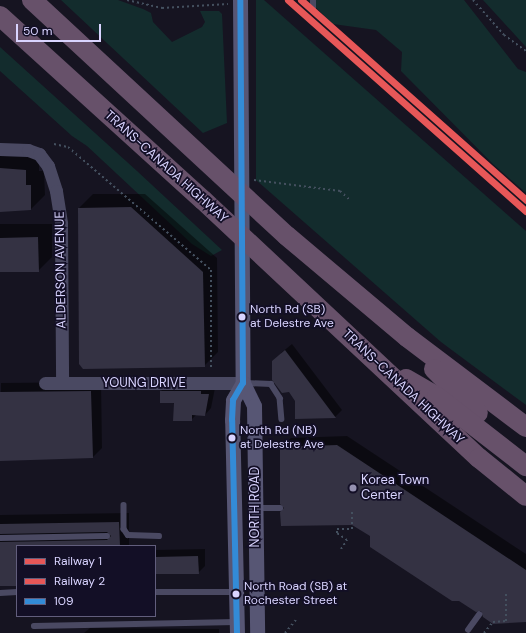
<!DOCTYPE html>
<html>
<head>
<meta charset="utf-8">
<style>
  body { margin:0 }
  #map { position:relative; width:526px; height:633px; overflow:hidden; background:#161421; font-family:"DM Sans",sans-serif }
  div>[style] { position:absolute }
  .green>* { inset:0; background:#132c2d }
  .shadow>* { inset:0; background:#0007 }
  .building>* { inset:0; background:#343243 }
  .path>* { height:2px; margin-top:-1px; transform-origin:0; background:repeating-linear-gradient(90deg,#44505f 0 2px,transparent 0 5px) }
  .service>* { height:5.5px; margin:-2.75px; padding:0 2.75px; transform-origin:2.75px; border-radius:2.75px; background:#4a4962 }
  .tertiary>* { height:13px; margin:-6.5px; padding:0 6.5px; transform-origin:6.5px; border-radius:6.5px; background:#4a4962 }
  .secondary>* { height:15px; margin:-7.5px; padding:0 7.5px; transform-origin:7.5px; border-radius:7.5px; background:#575674 }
  .motorway>* { height:20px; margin:-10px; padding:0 10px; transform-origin:10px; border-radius:10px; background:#67516a }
  .bus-1>* { height:6px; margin:-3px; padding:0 3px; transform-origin:3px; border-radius:3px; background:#338bd7 }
  .rail-1>* { height:7px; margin:-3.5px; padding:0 3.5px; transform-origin:3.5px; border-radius:3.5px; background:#e75758 }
  .rail-2>* { height:7px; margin:-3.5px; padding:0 3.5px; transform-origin:3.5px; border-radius:3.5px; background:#e75758 }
  .dots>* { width:11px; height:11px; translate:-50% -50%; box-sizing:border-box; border:2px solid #130f26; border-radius:50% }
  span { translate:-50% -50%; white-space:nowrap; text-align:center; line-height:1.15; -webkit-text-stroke:3.5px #130f26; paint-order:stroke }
  .bus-label { font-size:12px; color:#d9d4ff }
  .left { translate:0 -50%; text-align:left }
  .street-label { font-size:13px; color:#d9d4ff }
  .poi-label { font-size:13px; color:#d9d4ff }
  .legend { position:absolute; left:16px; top:545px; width:140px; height:72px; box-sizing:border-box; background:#130f26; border:1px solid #625e7d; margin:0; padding:5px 7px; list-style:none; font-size:12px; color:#d9d4ff }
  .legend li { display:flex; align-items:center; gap:8px; height:20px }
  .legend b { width:20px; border:1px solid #625e7d }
  .scale { position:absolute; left:16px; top:24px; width:85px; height:18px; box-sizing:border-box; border:2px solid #d9d4ff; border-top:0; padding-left:5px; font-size:12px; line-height:14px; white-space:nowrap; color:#d9d4ff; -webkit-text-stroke:3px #130f26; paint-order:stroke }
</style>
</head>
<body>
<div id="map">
  <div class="green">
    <div style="clip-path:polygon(61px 0,118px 0,143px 9px,151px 13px,153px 22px,172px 42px,202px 27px,205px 22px,200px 11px,219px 11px,222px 14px,227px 123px,203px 133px)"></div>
    <div style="clip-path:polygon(256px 0,264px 0,526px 231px,526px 405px,441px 342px,256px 180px)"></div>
    <div style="clip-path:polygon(308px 0,464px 0,518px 69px,526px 72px,526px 193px,493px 164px,401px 71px,402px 52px,376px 30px,333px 24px)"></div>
    <div style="clip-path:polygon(483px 0,526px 0,526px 47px)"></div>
    <div style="clip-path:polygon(0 47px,137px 171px,222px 250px,211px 256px,192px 244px,87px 146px,72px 136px,0 71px)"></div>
  </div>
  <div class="shadow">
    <div style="clip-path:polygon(0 156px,39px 157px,39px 171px,44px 171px,45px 195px,31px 209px,0 211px)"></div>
    <div style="clip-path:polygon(93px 194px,145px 194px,217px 258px,218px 352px,204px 366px,79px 208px)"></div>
    <div style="clip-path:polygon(0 224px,52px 224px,52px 257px,38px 271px,0 271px)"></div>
    <div style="clip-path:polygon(292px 344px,342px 410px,335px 417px,296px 418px,296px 400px,281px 353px)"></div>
    <div style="clip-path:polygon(101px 382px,102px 448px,93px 457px,0 460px,1px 383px)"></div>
    <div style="clip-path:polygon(167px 385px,215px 388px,211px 408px,205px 415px,197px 414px,191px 420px,161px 391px)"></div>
    <div style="clip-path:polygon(347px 436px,526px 554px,526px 621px,352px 524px,286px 508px,281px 447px,291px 438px)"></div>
    <div style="clip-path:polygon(129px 513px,129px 546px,17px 546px,17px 585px,0 585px,0 515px)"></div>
    <div style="clip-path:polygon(205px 549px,205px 566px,198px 573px,155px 573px,155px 550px)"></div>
    <div style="clip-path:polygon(90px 628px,219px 629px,219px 633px,84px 633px)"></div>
  </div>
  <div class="building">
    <div style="clip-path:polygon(0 168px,26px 170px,26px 185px,31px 185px,31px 210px,0 212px)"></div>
    <div style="clip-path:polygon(131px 207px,203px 272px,205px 367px,83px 369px,79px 364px,78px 208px)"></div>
    <div style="clip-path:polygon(38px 237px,39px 272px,0 272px,0 238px)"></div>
    <div style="clip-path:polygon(285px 350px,336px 418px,295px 419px,295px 401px,289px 392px,282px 393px,272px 380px,272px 361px)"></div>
    <div style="clip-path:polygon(91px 391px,93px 458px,0 461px,0 392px)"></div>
    <div style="clip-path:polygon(160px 391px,201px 391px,201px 394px,209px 394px,205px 416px,192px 415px,192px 421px,173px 421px,174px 403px,160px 403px)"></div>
    <div style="clip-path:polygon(337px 445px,526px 570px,526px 622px,493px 624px,483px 617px,481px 611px,476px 612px,459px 601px,452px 601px,370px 547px,370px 536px,352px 525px,281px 526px,280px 512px,284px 508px,280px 504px,280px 447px)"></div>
    <div style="clip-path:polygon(119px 522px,120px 546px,17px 546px,17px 586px,0 586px,0 542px,107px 540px,111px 536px,107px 532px,0 534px,0 524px)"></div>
    <div style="clip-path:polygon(198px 556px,199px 574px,155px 574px,155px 557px)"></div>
  </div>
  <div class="path">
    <div style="left:127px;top:0;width:36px;rotate:13deg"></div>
    <div style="left:162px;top:8px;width:66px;rotate:-3.5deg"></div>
    <div style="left:473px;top:0;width:47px;rotate:48.5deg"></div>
    <div style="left:504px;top:35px;width:27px;rotate:36deg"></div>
    <div style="left:54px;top:144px;width:14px;rotate:12deg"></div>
    <div style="left:68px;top:147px;width:189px;rotate:40.7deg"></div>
    <div style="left:211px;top:270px;width:98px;rotate:90deg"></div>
    <div style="left:254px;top:180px;width:87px;rotate:7.3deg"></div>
    <div style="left:340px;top:191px;width:13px;rotate:42deg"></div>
    <div style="left:341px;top:549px;width:11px;rotate:-56deg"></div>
    <div style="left:347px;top:540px;width:12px;rotate:-145deg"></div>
    <div style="left:337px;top:533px;width:4px;rotate:-90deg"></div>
    <div style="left:337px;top:529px;width:15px"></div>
    <div style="left:352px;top:529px;width:20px;rotate:-90deg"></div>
    <div style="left:285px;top:633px;width:17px;rotate:-50deg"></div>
    <div style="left:484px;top:633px;width:14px;rotate:-51deg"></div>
    <div style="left:493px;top:622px;width:13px;rotate:-4deg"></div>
    <div style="left:506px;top:621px;width:28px;rotate:-90deg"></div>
  </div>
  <div class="service">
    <div style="left:313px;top:10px;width:10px;rotate:-90deg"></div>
    <div style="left:245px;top:383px;width:26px;rotate:2deg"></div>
    <div style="left:271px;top:384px;width:17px;rotate:57deg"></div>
    <div style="left:280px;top:398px;width:21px;rotate:85deg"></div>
    <div style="left:124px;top:505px;width:24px;rotate:90deg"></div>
    <div style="left:124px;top:529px;width:7px;rotate:56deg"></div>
    <div style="left:128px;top:535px;width:31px;rotate:2deg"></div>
    <div style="left:257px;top:508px;width:23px"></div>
    <div style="left:0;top:538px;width:107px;rotate:-1.1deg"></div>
    <div style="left:155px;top:592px;width:80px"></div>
    <div style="left:0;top:593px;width:17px;rotate:-3deg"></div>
    <div style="left:34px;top:626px;width:202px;rotate:-1.1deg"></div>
    <div style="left:468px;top:630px;width:19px;rotate:-54deg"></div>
  </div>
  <div class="tertiary">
    <div style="left:0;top:149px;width:28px;rotate:2deg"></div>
    <div style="left:28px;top:150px;width:12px;rotate:20deg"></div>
    <div style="left:39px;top:154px;width:15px;rotate:53deg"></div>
    <div style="left:48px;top:166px;width:26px;rotate:72deg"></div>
    <div style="left:56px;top:191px;width:33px;rotate:81deg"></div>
    <div style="left:61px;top:224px;width:159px;rotate:89.6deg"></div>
    <div style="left:45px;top:383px;width:198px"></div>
  </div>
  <div class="secondary">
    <div style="left:240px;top:0;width:383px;rotate:89.6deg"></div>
    <div style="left:243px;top:383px;width:25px;rotate:64deg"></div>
    <div style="left:254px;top:406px;width:227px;rotate:89.2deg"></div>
    <div style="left:237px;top:633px;width:213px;rotate:-91.3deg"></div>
    <div style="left:232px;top:420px;width:20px;rotate:-87deg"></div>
    <div style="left:233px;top:400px;width:20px;rotate:-60deg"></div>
  </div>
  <div class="motorway">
    <div style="left:32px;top:0;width:347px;rotate:42.8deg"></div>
    <div style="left:287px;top:236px;width:157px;rotate:40.1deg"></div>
    <div style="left:407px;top:337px;width:149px;rotate:37.1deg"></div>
    <div style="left:0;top:16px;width:274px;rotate:42.2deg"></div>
    <div style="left:203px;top:200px;width:378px;rotate:43.1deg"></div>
    <div style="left:479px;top:458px;width:60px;rotate:39deg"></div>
    <div style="left:434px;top:369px;width:62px;rotate:45deg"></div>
    <div style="left:406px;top:379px;width:36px;rotate:30deg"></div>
    <div style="left:437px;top:397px;width:113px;rotate:37.8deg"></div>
  </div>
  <div class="bus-1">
    <div style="left:237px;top:633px;width:213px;rotate:-91.3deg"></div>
    <div style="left:232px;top:420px;width:20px;rotate:-87deg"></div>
    <div style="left:233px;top:400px;width:20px;rotate:-60deg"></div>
    <div style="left:243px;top:383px;width:383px;rotate:-90.4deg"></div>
  </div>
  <div class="rail-1">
    <div style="left:288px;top:0;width:318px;rotate:41.6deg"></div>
  </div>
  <div class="rail-2">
    <div style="left:301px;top:0;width:301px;rotate:41.6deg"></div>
  </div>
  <div class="dots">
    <div style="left:242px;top:317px;background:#d9d4ff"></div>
    <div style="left:232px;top:438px;background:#d9d4ff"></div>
    <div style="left:353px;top:488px;background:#9591b1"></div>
    <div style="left:236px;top:594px;background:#d9d4ff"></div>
  </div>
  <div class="bus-label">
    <span class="left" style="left:250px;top:317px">North Rd (SB)<br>at Delestre Ave</span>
    <span class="left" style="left:240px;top:438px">North Rd (NB)<br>at Delestre Ave</span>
    <span class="left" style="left:244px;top:594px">North Road (SB) at<br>Rochester Street</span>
  </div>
  <div class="street-label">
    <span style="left:166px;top:167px;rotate:42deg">TRANS-CANADA HIGHWAY</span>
    <span style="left:61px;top:270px;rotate:-91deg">ALDERSON AVENUE</span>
    <span style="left:144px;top:383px">YOUNG DRIVE</span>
    <span style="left:403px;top:387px;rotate:43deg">TRANS-CANADA HIGHWAY</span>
    <span style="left:255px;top:507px;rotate:-90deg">NORTH ROAD</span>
  </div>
  <div class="poi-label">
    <span class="left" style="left:361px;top:488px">Korea Town<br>Center</span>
  </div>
  <ul class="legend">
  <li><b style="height:5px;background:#e75758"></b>Railway 1</li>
  <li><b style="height:5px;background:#e75758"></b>Railway 2</li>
  <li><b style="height:5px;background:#338bd7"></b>109</li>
  </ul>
  <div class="scale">50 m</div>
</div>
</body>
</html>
